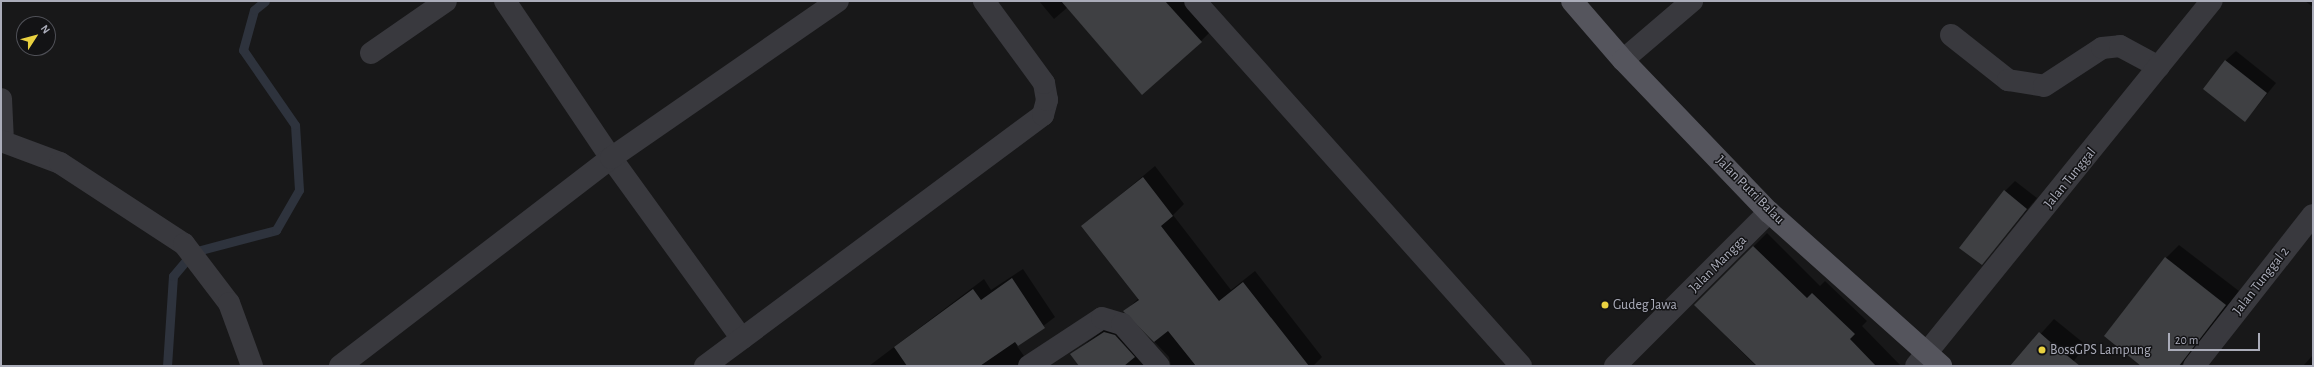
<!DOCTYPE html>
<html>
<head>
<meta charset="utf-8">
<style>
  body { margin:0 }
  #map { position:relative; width:2314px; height:367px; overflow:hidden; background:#181819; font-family:"Alegreya Sans",sans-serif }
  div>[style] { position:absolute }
  .shadow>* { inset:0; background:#0007 }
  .stream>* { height:9px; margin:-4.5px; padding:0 4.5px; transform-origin:4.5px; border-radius:4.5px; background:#2e333d }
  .building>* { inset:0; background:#3f4043 }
  .minor>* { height:22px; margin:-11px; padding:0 11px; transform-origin:11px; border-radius:11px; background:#39393e }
  .major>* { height:22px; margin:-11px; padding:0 11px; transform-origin:11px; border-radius:11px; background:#55555d }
  .dots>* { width:11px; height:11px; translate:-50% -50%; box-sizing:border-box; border:2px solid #131315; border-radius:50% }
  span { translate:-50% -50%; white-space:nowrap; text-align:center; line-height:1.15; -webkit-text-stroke:3px #131315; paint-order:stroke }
  .street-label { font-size:14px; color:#aaacb9 }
  .poi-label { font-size:14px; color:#aaacb9 }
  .left { translate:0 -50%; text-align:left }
  .frame { position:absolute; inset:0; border:2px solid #aaacb9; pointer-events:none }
  .north { position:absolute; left:16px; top:16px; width:40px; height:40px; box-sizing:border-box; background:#131315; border:1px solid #4f5057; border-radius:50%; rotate:54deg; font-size:11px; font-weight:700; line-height:16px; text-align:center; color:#aaacb9 }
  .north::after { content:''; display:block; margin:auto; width:14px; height:18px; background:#e9d140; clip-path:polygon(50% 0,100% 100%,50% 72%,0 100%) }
  .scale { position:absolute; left:2168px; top:333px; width:92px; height:18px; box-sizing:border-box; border:2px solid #aaacb9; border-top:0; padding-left:5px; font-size:12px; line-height:14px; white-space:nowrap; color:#aaacb9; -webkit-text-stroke:3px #131315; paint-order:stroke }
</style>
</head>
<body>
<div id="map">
  <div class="shadow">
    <div style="clip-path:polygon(1039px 1px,1190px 1px,1214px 28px,1201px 41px,1068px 7px,1054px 19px)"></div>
    <div style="clip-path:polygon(2305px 1px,2313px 1px,2313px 7px)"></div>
    <div style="clip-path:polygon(2236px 51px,2276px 83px,2245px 121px,2225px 61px)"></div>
    <div style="clip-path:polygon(1155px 166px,1184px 204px,1173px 215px,1231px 290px,1255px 271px,1322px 357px,1313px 366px,1171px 366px,1169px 357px,1125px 311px,1139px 298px,1083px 226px)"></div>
    <div style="clip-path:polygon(2015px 181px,2037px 198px,1982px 264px,2005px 191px)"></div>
    <div style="clip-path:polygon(1767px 233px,1820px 286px,1825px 281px,1867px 321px,1862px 326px,1901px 366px,1756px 366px,1695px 305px)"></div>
    <div style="clip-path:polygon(2179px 245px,2239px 291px,2181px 366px,2143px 366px,2166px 258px)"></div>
    <div style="clip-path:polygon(1023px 269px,1055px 317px,1017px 346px,1031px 366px,869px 366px,984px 279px,991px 290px)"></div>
    <div style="clip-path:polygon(2054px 319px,2086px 345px,2070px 366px,2012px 366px)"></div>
    <div style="clip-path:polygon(1116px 320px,1166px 366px,1080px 366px,1072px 354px)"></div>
    <div style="clip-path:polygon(2313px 355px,2313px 366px,2303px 366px)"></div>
  </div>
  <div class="stream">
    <div style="left:167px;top:366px;width:90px;rotate:-86.2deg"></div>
    <div style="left:173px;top:276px;width:31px;rotate:-50deg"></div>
    <div style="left:193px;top:252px;width:86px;rotate:-14.8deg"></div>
    <div style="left:276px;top:230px;width:46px;rotate:-60.1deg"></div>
    <div style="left:299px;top:190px;width:65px;rotate:-93.5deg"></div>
    <div style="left:295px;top:125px;width:91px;rotate:-124.7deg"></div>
    <div style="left:243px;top:50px;width:41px;rotate:-74.6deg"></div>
    <div style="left:254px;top:10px;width:14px;rotate:-39deg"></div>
  </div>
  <div class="building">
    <div style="clip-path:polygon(1061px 1px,1165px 1px,1202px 42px,1142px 95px)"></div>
    <div style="clip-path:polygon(2225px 60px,2267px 93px,2245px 122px,2203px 89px)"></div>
    <div style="clip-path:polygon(1143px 177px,1173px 216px,1161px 226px,1219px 301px,1243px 282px,1309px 366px,1196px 366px,1168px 331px,1154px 342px,1123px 311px,1139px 300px,1081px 226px)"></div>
    <div style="clip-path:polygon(2004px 190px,2027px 209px,1982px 265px,1959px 248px)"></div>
    <div style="clip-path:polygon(1753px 246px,1807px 298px,1812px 293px,1855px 334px,1850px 339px,1876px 366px,1757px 366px,1694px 305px)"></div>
    <div style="clip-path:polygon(2165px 257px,2226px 305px,2179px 366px,2141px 366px,2104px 336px)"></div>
    <div style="clip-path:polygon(1012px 278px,1045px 328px,1018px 346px,1015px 342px,980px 366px,907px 366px,894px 347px,973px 289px,981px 300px)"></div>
    <div style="clip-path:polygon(1104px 332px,1115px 335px,1135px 357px,1124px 366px,1079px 366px,1070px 354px)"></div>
    <div style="clip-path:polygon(2039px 332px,2048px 340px,2080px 366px,2010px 366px)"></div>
  </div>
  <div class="minor">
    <div style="left:505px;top:1px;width:189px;rotate:56deg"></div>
    <div style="left:611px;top:158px;width:223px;rotate:54.1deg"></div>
    <div style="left:1195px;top:1px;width:489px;rotate:48.2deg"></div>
    <div style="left:1951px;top:35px;width:73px;rotate:38.3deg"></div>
    <div style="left:2008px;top:80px;width:36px;rotate:9deg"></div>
    <div style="left:2044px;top:86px;width:69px;rotate:-33.2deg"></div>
    <div style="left:2102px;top:48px;width:18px;rotate:-6deg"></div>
    <div style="left:2120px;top:46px;width:44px;rotate:28.3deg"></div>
    <div style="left:371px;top:53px;width:91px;rotate:-34.7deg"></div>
    <div style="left:1623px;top:60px;width:91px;rotate:-40.5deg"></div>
    <div style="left:1px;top:99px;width:42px;rotate:87.3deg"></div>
    <div style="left:1px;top:141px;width:63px;rotate:20.4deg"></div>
    <div style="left:60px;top:163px;width:148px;rotate:33.2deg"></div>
    <div style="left:184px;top:244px;width:74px;rotate:52.7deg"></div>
    <div style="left:229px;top:303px;width:67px;rotate:69.9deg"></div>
    <div style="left:340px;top:366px;width:342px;rotate:-37.5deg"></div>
    <div style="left:611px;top:158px;width:276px;rotate:-34.7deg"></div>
    <div style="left:705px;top:366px;width:421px;rotate:-36.6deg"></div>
    <div style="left:1043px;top:115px;width:16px;rotate:-75deg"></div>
    <div style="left:1047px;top:100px;width:17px;rotate:-100deg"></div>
    <div style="left:1044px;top:83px;width:102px;rotate:-126.2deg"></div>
    <div style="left:1029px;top:366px;width:87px;rotate:-33.3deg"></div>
    <div style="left:1102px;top:318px;width:21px;rotate:17deg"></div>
    <div style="left:1122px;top:324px;width:56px;rotate:48.6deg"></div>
    <div style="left:1615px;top:366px;width:218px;rotate:-45deg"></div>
    <div style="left:1916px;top:366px;width:470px;rotate:-51deg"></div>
    <div style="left:2194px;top:366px;width:192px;rotate:-51.8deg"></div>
  </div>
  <div class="major">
    <div style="left:1572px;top:1px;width:78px;rotate:49.2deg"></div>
    <div style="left:1623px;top:60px;width:211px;rotate:46.2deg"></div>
    <div style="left:1769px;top:212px;width:231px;rotate:41.8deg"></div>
  </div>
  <div class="dots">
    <div style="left:1605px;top:305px;background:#e9d140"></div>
    <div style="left:2042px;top:350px;background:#e9d140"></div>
  </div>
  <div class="street-label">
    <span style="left:2070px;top:178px;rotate:-51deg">Jalan Tunggal</span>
    <span style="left:1750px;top:190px;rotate:45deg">Jalan Putri Balau</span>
    <span style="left:1718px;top:264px;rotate:-45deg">Jalan Mangga</span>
    <span style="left:2261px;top:281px;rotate:-52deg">Jalan Tunggal 2</span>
  </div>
  <div class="poi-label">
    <span class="left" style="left:1613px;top:305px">Gudeg Jawa</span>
    <span class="left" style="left:2050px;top:350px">BossGPS Lampung</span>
  </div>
  <div class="frame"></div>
  <div class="north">N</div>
  <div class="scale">20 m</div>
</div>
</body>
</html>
